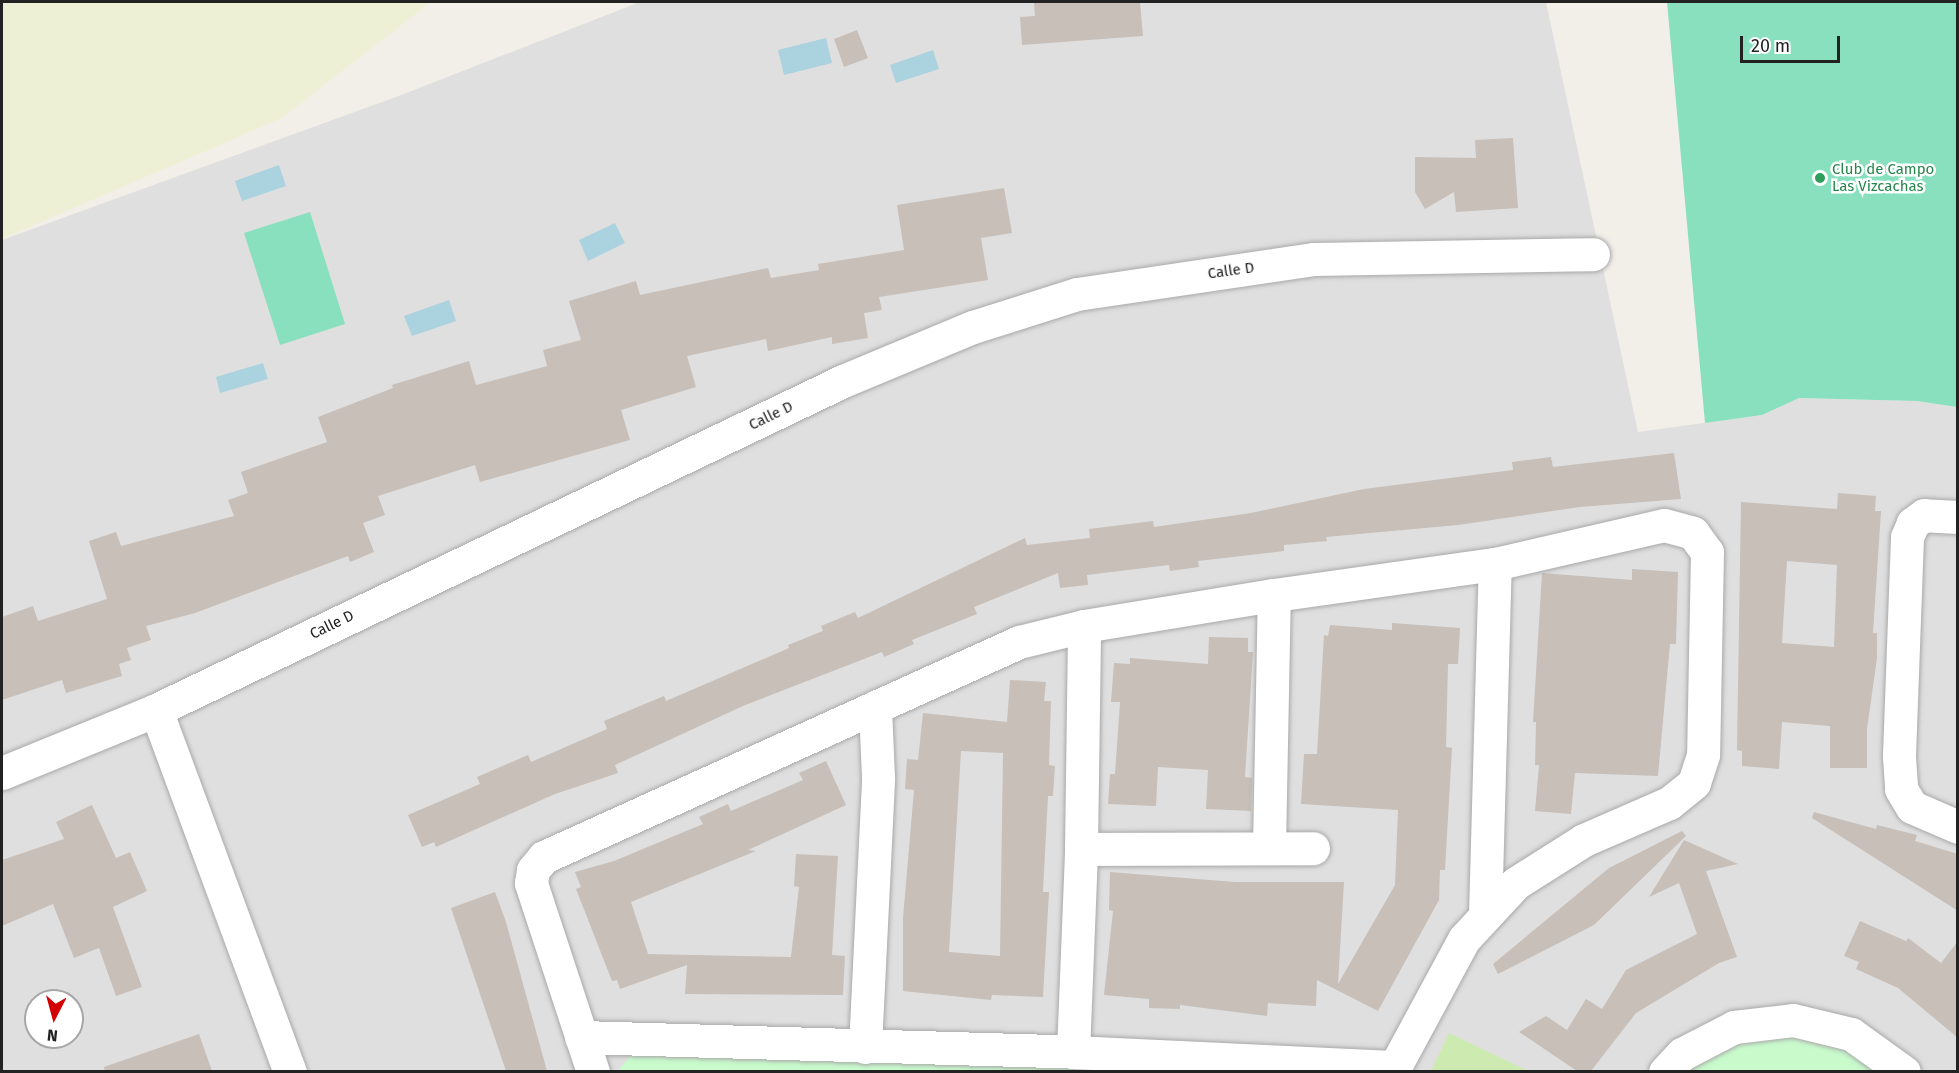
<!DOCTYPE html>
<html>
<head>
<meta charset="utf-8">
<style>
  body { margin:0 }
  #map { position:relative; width:1959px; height:1073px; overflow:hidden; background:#f2efe9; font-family:"Fira Sans",sans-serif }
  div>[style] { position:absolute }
  .residential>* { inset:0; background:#e0dfdf }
  .farmland>* { inset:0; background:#eef0d5 }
  .grass>* { inset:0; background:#cdebb0 }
  .park>* { inset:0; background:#c8facc }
  .pitch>* { inset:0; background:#88e0be }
  .water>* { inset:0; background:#aad3df }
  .building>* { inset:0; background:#c7bfb8 }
  .roads { filter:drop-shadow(0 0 2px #a9a9a9) drop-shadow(0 0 2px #a9a9a9) }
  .minor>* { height:33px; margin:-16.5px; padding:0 16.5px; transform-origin:16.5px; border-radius:16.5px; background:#fff }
  .dots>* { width:16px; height:16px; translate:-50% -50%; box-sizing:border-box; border:3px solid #fff; border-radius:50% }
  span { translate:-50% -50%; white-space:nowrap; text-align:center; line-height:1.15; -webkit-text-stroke:5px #fff; paint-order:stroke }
  .leisure-label { font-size:15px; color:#27864d }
  .left { translate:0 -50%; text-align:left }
  .street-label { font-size:15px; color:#222 }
  .frame { position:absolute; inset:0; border:3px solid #222; pointer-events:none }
  .north { position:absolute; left:24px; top:989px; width:60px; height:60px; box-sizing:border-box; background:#fff; border:2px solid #a7a7a7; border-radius:50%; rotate:186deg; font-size:16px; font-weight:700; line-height:24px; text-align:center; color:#222 }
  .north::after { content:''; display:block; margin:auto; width:21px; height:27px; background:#d40000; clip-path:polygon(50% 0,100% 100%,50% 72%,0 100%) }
  .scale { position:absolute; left:1740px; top:36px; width:100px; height:27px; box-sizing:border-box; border:3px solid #222; border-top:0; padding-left:8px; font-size:18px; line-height:21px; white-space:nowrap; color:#222; -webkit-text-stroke:4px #fff; paint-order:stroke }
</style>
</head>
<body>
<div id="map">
  <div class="residential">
    <div style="clip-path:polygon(evenodd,640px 2px,1546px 2px,1638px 432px,1762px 415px,1799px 398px,1917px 401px,1957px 407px,1957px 1071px,2px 1072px,2px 240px,396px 97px,640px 2px,36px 1001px,72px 1001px,72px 1037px,36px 1037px,36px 1001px)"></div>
  </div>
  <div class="farmland">
    <div style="clip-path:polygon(2px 2px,431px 2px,282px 118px,2px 239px)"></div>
  </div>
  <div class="grass">
    <div style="clip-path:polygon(1449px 1033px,1528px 1071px,1431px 1071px)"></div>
  </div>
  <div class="park">
    <div style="clip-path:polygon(1791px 1037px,1827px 1043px,1860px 1058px,1876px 1072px,1684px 1072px,1720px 1049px,1755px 1038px)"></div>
    <div style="clip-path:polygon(633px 1053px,1121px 1071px,617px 1072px)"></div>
  </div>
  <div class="pitch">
    <div style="clip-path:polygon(1667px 2px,1957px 2px,1957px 407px,1917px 401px,1799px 398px,1762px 415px,1705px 423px)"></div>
    <div style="clip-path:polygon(310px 212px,345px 324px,280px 345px,244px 233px)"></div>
  </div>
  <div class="water">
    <div style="clip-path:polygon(826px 38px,832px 63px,784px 75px,778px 50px)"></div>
    <div style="clip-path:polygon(933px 50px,939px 69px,896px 83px,890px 65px)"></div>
    <div style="clip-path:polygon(279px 165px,286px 186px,242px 201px,235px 181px)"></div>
    <div style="clip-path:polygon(615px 223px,625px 243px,588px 261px,579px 240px)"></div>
    <div style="clip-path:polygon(449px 300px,456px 321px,412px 336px,404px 316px)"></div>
    <div style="clip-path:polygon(263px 363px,268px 379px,220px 393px,216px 377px)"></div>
  </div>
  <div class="building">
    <div style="clip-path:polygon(1034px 2px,1140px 2px,1143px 36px,1022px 45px,1020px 17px,1035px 16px)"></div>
    <div style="clip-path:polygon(857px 30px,868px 58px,844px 67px,834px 39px)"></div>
    <div style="clip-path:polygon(1513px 138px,1518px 208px,1456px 212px,1454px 192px,1425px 209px,1415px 192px,1415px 157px,1476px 158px,1475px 140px)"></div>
    <div style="clip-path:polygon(1004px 188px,1012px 233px,981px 238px,988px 280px,879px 297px,882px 310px,864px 313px,868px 338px,832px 344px,832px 337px,768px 351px,766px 339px,687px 356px,696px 387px,621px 410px,630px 440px,480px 482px,475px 465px,378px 496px,385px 515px,363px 523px,374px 552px,350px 562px,348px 556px,195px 613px,146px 626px,151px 640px,127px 648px,131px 660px,119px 664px,122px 676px,66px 693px,62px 680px,2px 700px,2px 617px,33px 606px,38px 621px,107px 599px,89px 541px,116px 532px,121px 546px,234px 516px,228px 500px,248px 493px,241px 472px,327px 442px,318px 417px,393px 388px,392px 385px,469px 361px,476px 385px,547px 366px,543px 350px,581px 340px,569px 301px,636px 281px,640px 295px,768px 268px,771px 278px,819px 270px,818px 264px,904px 250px,897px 205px)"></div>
    <div style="clip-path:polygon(1674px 453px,1681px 499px,1580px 507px,1458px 525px,1326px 537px,1327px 541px,1284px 545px,1284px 551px,1198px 561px,1199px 567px,1170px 571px,1169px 565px,1087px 575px,1088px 585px,1060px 588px,1058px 573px,974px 607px,977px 614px,912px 640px,914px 644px,884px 657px,882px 652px,743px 706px,615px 765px,618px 773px,555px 794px,436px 847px,434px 842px,422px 847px,408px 815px,480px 784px,477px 777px,528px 755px,531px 762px,607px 729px,604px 721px,664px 696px,666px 701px,789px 648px,788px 645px,823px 631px,821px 626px,855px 612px,858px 618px,1025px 538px,1027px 545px,1090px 538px,1089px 529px,1153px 521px,1154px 527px,1251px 513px,1364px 489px,1513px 470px,1512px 462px,1551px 457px,1553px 467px)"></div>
    <div style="clip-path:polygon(evenodd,1838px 493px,1876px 496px,1875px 511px,1881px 511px,1873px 633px,1877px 633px,1877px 658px,1867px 729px,1867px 768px,1830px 768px,1830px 726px,1782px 722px,1779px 769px,1742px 766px,1742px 751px,1737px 750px,1741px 502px,1837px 509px,1838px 493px,1787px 561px,1837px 565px,1834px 647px,1782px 643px,1787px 561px)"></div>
    <div style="clip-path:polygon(1632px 569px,1678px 572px,1676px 644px,1670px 644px,1658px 776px,1575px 773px,1571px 814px,1535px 811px,1539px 765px,1535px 765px,1536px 722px,1533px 722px,1542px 573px,1632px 580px)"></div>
    <div style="clip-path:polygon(1392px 623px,1460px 628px,1458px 664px,1448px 664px,1446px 747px,1452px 748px,1445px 870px,1440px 870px,1439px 900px,1378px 1011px,1317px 980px,1316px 1006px,1268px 1003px,1267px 1016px,1180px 1005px,1180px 1009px,1149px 1008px,1149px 999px,1104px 995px,1113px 911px,1109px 910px,1110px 872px,1235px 882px,1344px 882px,1338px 984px,1395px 885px,1398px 810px,1301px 804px,1304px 754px,1317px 754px,1324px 635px,1328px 636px,1330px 625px,1392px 630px)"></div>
    <div style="clip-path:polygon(1209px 637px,1248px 638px,1248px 652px,1253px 652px,1245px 777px,1252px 778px,1251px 811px,1206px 809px,1208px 770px,1158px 767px,1156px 806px,1108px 804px,1110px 774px,1115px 774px,1120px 702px,1111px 702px,1114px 663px,1130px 664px,1130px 658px,1208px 664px)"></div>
    <div style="clip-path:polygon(evenodd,1010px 680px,1046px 682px,1044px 701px,1051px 701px,1049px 765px,1055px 766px,1053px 796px,1048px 796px,1043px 892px,1049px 892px,1043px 997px,992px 995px,991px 1000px,903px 991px,903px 918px,914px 790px,905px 789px,907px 759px,918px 760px,923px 713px,1007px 722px,1010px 680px,961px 751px,1003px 753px,1000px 956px,949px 952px,961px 751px)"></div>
    <div style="clip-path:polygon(826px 761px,846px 805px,748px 850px,756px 851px,631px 902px,648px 954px,791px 957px,799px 887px,794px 886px,796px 854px,838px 856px,832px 955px,845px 956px,843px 995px,685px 994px,687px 965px,620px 989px,617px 980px,612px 981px,576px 889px,581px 887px,575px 872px,614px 861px,703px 824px,699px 817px,728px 804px,731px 811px,803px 780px,799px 773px)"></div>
    <div style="clip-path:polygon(92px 805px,116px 858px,130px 852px,147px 891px,113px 907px,142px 987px,116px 996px,99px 948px,74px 958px,53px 904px,2px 926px,2px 860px,64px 839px,56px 822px)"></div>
    <div style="clip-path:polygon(1814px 812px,1876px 829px,1877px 825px,1917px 835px,1915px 841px,1958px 854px,1958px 911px,1812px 818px)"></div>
    <div style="clip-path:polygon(1682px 831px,1686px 836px,1594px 925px,1498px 974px,1493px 964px,1609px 868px)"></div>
    <div style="clip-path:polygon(1684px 840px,1738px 864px,1706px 871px,1737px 957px,1719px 963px,1636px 1013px,1591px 1071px,1577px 1071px,1519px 1032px,1546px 1016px,1567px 1030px,1586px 999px,1602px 1009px,1626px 970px,1697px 934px,1679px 883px,1649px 897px)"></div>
    <div style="clip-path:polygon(495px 892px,506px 922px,547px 1071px,506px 1071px,451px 908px)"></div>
    <div style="clip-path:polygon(1860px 921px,1906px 941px,1908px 938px,1941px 963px,1958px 941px,1958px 1038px,1898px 988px,1856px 969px,1859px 962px,1844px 956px)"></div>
    <div style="clip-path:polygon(199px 1034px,212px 1071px,105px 1071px,104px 1067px)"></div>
  </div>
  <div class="roads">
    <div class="minor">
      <div style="left:1958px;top:517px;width:34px;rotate:-177deg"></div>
      <div style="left:1924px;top:515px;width:14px;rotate:144deg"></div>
      <div style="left:1913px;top:523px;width:15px;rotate:113deg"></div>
      <div style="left:1907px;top:537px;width:220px;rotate:92.1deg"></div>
      <div style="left:1899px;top:757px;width:32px;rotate:86deg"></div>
      <div style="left:1901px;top:789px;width:21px;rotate:59deg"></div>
      <div style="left:1912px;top:807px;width:50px;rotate:23.5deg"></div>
      <div style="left:156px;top:710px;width:386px;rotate:69.7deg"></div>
      <div style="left:2px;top:773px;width:166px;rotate:-22.2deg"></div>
      <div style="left:156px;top:710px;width:762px;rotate:-25.59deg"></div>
      <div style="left:843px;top:381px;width:141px;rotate:-22.6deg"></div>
      <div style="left:973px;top:327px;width:109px;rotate:-17.6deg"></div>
      <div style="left:1077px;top:294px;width:240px;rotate:-8.4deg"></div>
      <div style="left:1314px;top:259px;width:279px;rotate:-1deg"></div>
      <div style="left:1269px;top:848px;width:253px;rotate:-88.9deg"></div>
      <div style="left:1081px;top:849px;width:223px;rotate:-89.2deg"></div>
      <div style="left:1485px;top:915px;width:351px;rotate:-88.4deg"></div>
      <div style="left:581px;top:1037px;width:492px;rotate:1.7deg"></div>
      <div style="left:1073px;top:1052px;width:319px;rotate:2.7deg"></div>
      <div style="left:865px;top:1047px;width:270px;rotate:-87.2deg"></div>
      <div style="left:878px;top:777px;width:70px;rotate:-92.5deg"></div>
      <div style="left:1073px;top:1052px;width:203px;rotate:-87.7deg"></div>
      <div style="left:1081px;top:849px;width:232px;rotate:-0.2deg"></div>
      <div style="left:593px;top:1072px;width:199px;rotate:-108.2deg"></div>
      <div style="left:531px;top:883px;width:13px;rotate:-81deg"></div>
      <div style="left:533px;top:870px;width:17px;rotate:-50deg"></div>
      <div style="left:544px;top:857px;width:521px;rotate:-24.35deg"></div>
      <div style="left:1019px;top:642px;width:67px;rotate:-13.8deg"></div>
      <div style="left:1084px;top:626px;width:193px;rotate:-9.3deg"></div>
      <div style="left:1274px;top:595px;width:223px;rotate:-8deg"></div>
      <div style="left:1495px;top:564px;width:173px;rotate:-13deg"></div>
      <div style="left:1664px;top:525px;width:30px;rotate:15deg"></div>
      <div style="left:1693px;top:533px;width:24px;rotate:54deg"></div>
      <div style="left:1707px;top:552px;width:203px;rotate:91.1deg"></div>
      <div style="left:1703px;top:755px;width:29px;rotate:108deg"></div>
      <div style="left:1694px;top:783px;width:32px;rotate:141deg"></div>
      <div style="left:1669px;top:803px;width:93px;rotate:156.5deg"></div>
      <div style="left:1584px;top:840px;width:80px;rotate:147.7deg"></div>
      <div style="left:1516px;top:883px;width:76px;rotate:132.9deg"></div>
      <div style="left:1464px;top:939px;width:151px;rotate:118.4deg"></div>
      <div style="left:1665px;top:1072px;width:25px;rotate:-47deg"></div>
      <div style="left:1682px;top:1054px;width:59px;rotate:-27.4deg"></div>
      <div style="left:1734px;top:1027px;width:59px;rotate:-6.8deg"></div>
      <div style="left:1793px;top:1020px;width:60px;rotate:13.6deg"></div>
      <div style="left:1851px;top:1034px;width:65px;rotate:35.6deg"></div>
    </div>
  </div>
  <div class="dots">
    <div style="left:1820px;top:178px;background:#2e9e5b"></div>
  </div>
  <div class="leisure-label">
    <span class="left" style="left:1832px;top:178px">Club de Campo<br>Las Vizcachas</span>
  </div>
  <div class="street-label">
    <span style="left:1231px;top:271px;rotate:-8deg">Calle D</span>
    <span style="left:771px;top:416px;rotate:-26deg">Calle D</span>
    <span style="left:332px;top:625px;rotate:-26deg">Calle D</span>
  </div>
  <div class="frame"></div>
  <div class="north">N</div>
  <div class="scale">20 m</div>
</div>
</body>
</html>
